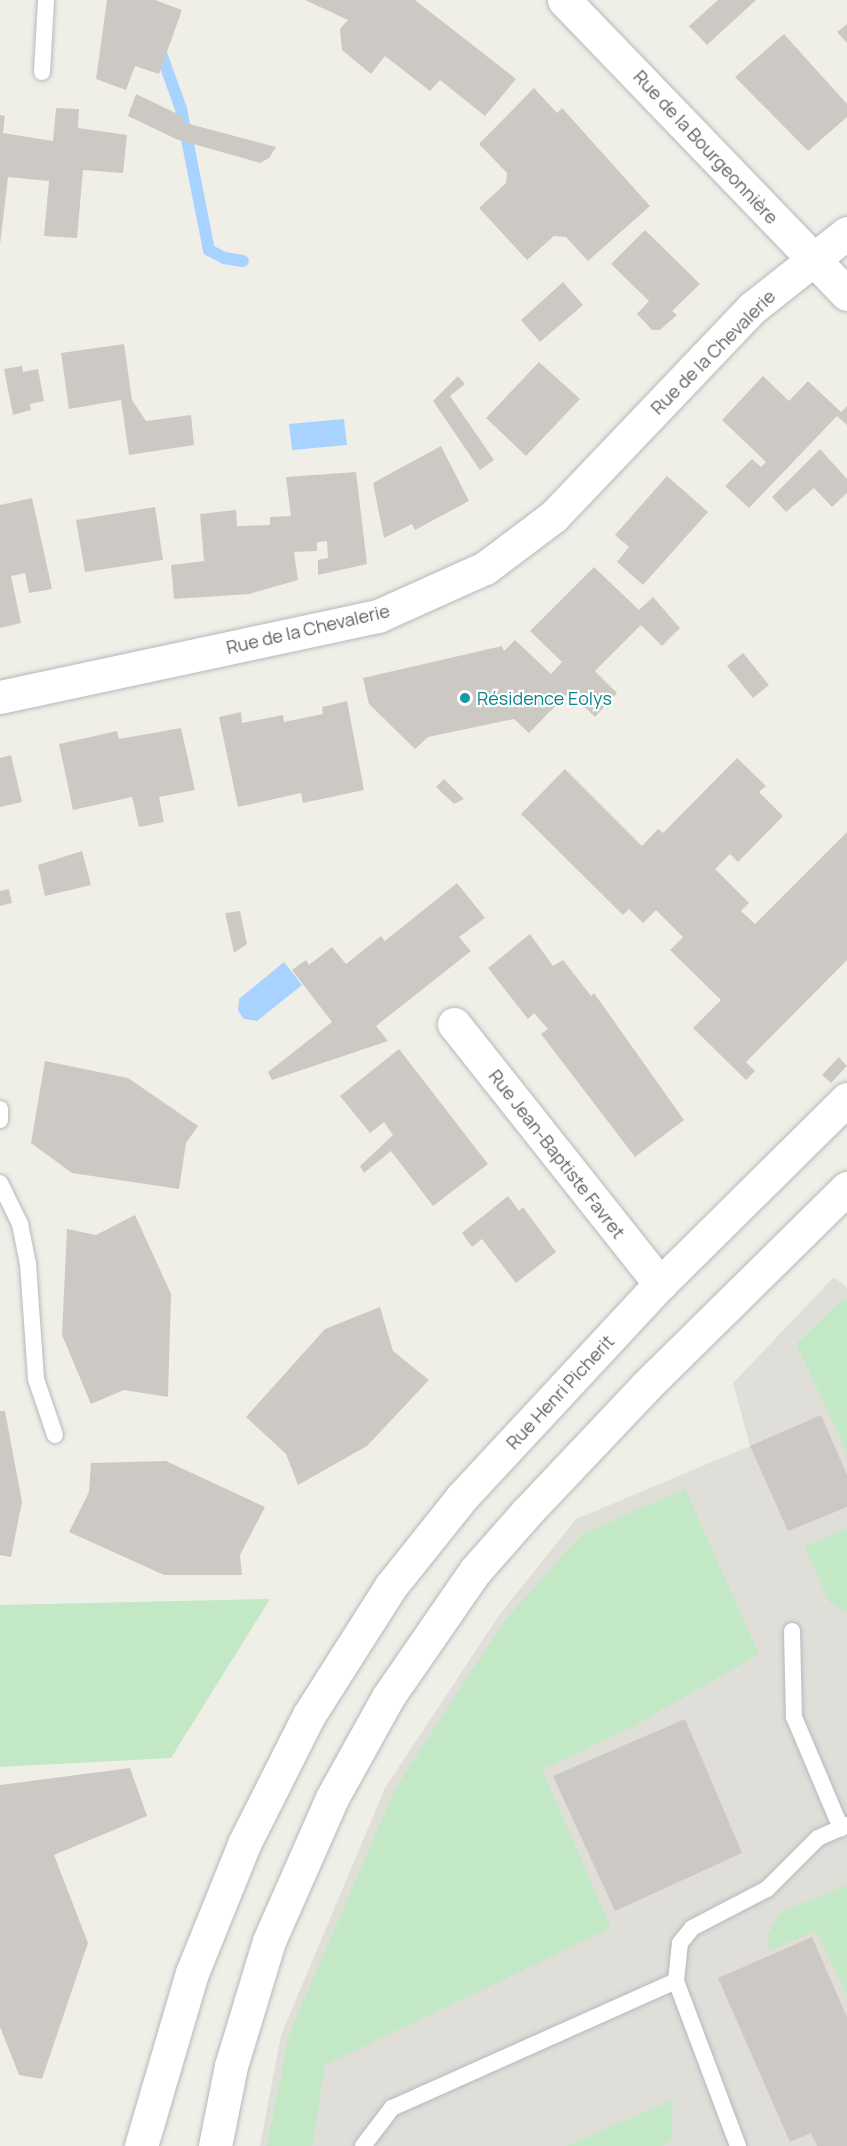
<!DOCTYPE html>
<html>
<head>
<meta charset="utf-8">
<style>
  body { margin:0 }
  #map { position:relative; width:847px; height:2146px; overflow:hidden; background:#f0efe7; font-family:Manrope,sans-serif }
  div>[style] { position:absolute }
  .industrial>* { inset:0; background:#dfded9 }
  .green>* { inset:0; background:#c3e8c6 }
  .water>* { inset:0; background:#a8d2ff }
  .stream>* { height:12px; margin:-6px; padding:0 6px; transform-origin:6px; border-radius:6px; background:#a8d2ff }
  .building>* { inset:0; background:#ccc9c4 }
  .roads { filter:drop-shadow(0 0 2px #b7b8bd) drop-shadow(0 0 2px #b7b8bd) }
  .service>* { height:16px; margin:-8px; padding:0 8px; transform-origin:8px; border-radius:8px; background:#fff }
  .minor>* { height:33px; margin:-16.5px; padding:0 16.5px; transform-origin:16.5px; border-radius:16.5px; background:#fff }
  .tertiary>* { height:33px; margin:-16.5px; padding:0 16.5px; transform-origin:16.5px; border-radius:16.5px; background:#fff }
  .secondary>* { height:33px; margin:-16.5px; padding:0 16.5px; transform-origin:16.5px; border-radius:16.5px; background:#fff }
  .dots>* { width:16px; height:16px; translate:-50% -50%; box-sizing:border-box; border:3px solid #fff; border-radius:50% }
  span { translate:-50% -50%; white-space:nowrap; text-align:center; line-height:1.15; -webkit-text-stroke:4.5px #fff; paint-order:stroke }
  .street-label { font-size:18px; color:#5e6167 }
  .culture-label { font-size:18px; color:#0d838f }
  .left { translate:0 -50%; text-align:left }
</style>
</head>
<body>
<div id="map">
  <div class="industrial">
    <div style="clip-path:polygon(834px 1277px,847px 1288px,847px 2146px,260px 2146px,281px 2035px,385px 1788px,500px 1614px,576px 1519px,750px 1446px,733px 1383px)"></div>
  </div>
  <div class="green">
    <div style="clip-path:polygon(844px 1298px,847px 1300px,847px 1452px,796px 1344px)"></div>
    <div style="clip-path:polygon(685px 1489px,759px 1654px,632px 1727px,542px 1770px,611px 1928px,325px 2065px,312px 2146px,267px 2146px,289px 2035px,395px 1789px,505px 1620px,582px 1534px)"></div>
    <div style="clip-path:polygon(847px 1528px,847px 1612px,831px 1604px,804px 1547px)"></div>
    <div style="clip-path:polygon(270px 1599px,171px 1758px,0 1767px,0 1605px)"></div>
    <div style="clip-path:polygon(847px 1885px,847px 1995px,816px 1931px,769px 1951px,768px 1934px,781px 1912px)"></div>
    <div style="clip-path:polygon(673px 2100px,671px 2139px,663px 2146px,567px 2146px)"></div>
  </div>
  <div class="water">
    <div style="clip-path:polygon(344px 419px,347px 445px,292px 450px,289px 424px)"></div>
    <div style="clip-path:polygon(284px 962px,302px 985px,257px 1021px,244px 1019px,238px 1011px,239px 999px)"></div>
  </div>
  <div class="stream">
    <div style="left:158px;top:45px;width:68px;rotate:70.2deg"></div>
    <div style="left:181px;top:109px;width:144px;rotate:78.8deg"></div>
    <div style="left:209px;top:250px;width:17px;rotate:28deg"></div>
    <div style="left:224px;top:258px;width:19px;rotate:9deg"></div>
  </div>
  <div class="building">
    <div style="clip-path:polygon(107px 0,155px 0,182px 10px,159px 74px,135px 66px,126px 90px,96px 79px)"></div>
    <div style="clip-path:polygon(305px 0,415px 0,516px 79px,485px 116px,440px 80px,430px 91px,385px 56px,371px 74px,342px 50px,340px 29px,348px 20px)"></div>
    <div style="clip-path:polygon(718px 0,756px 0,707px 45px,689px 26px)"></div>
    <div style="clip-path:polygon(847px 24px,847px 43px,837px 32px)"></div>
    <div style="clip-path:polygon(784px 34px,847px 104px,847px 117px,808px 151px,735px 77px)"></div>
    <div style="clip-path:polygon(534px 88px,557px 113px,562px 108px,650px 206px,588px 261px,566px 237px,554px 236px,527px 260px,479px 208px,506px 183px,507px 173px,479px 144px)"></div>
    <div style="clip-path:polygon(136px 94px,184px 117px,182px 122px,276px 147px,269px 158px,260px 163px,176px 139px,128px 116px)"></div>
    <div style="clip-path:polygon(56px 108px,79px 109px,78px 128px,127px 135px,123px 173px,83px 170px,77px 238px,44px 236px,49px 181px,8px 177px,0 245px,0 115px,5px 116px,3px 133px,53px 141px)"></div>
    <div style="clip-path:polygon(645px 230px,700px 284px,672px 311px,677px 315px,660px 330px,652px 330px,637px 314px,649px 301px,611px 264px)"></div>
    <div style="clip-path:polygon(563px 282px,583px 305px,540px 342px,521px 320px)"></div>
    <div style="clip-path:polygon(124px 344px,132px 400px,146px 421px,191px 415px,194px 445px,129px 455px,121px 400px,69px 409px,61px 353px)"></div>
    <div style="clip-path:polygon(539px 362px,580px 399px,526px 456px,486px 418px)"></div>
    <div style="clip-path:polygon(22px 366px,23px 372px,38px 369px,44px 401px,30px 404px,31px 410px,13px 415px,4px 369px)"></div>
    <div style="clip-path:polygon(458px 376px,465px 384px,450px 396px,494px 460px,480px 470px,433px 401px)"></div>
    <div style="clip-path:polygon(763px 376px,789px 401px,808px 381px,841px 412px,847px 406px,847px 425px,837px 416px,749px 508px,725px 486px,752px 459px,761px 467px,766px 462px,722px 420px)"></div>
    <div style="clip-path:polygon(441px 446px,469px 501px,415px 530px,412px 524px,384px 538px,373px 483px)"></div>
    <div style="clip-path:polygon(820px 449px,847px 479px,847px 493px,832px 507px,814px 488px,786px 512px,772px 497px)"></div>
    <div style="clip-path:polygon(356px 472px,367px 564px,318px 575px,318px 560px,328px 558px,327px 541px,317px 542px,317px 551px,294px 552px,298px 580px,249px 594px,174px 599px,171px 565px,204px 561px,200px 514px,236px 510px,237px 526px,270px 525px,270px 517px,291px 516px,286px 477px)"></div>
    <div style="clip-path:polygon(667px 476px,708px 512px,643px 585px,617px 562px,629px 547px,615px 535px)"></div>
    <div style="clip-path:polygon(32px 498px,52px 589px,29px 593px,25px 573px,11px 576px,21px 623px,0 628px,0 505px)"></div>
    <div style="clip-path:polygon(155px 507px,163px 560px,85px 572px,76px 520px)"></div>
    <div style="clip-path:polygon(594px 567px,639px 610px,653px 597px,680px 628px,662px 646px,641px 625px,595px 671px,617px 693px,595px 717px,569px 692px,529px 733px,514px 719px,428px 737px,415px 749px,369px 704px,363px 678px,502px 646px,504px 651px,515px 640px,551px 674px,562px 662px,530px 631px)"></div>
    <div style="clip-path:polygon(743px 653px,769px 685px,753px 698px,727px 666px)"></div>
    <div style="clip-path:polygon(347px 701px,364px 790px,303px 803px,301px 793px,238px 807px,219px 717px,241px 712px,242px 723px,283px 715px,284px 722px,323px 714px,322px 707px)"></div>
    <div style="clip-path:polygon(181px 728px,195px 790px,159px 797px,164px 822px,139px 827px,132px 797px,73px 810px,59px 744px,117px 731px,119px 739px)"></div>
    <div style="clip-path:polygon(11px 755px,22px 802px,0 807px,0 758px)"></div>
    <div style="clip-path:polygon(737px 758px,766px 786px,759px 792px,783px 816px,738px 862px,730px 854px,715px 869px,749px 903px,741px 911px,755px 924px,847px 832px,847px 960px,746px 1062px,755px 1071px,746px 1080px,693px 1028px,721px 1000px,670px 950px,683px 937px,656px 910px,643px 923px,629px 909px,623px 915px,521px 814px,565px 769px,642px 846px,658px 829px,663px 833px)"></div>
    <div style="clip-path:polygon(444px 779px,464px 799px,454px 804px,436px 787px)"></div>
    <div style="clip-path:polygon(82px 851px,91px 885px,45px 896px,38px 865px)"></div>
    <div style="clip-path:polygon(457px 883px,485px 918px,459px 937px,471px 951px,376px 1026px,388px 1041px,272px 1080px,268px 1072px,332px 1022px,292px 970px,306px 960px,309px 965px,332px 947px,346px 964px,381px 936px,385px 941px)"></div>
    <div style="clip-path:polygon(9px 889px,12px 903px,0 906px,0 891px)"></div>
    <div style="clip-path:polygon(240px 911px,247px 944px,234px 953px,225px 913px)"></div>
    <div style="clip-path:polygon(530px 934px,553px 966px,563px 960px,591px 996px,594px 993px,684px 1120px,635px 1157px,541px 1034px,548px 1029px,534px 1013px,528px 1019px,488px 968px)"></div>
    <div style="clip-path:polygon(399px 1049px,488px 1164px,433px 1206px,391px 1151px,364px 1173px,360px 1166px,393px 1135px,384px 1122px,370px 1133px,340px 1096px)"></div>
    <div style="clip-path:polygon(839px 1057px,847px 1066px,831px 1083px,822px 1075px)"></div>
    <div style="clip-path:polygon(45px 1061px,128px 1078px,198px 1126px,186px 1143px,179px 1189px,72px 1173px,31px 1143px)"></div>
    <div style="clip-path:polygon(508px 1196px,519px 1211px,523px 1207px,556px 1252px,516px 1283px,482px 1239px,472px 1247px,462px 1233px)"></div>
    <div style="clip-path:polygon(135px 1215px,171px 1294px,168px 1397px,124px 1390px,91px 1404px,62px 1335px,67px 1229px,96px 1235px)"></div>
    <div style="clip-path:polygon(380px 1307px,393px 1351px,429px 1380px,367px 1446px,298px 1485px,286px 1454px,246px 1417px,325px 1329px)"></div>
    <div style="clip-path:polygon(0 1411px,5px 1411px,22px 1502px,11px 1557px,0 1555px)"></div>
    <div style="clip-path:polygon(821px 1415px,847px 1475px,847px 1507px,788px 1531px,750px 1446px)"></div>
    <div style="clip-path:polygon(166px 1461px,265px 1507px,240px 1555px,242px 1575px,164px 1575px,69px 1532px,89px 1492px,91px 1463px)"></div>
    <div style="clip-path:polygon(685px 1719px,742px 1853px,615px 1911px,553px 1776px)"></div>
    <div style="clip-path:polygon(130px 1768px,147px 1816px,54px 1855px,88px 1943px,42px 2079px,19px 2075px,0 2027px,0 1785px)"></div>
    <div style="clip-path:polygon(812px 1937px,847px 2017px,847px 2146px,817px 2146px,811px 2133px,790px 2142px,718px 1978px)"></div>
  </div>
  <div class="roads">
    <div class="service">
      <div style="left:42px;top:72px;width:72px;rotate:-86.8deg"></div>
      <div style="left:0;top:1109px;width:11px;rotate:90deg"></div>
      <div style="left:0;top:1183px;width:46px;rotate:64deg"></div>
      <div style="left:20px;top:1224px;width:41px;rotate:78.7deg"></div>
      <div style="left:28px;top:1264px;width:115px;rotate:86deg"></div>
      <div style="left:36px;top:1379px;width:59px;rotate:71.3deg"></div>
      <div style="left:792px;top:1631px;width:86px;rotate:88.7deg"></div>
      <div style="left:794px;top:1717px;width:121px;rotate:67.1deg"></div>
      <div style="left:363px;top:2146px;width:48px;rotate:-52.7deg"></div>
      <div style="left:392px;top:2108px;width:311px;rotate:-24.1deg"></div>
      <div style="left:738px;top:2146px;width:176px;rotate:-110.6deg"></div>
      <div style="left:676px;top:1981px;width:38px;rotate:-84deg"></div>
      <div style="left:680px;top:1943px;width:19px;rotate:-51deg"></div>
      <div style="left:692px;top:1928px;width:85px;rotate:-27.5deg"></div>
      <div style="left:767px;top:1889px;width:72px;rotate:-45deg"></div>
      <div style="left:818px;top:1838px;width:32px;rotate:-24deg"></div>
    </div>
    <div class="minor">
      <div style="left:0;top:697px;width:387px;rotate:-12.1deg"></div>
      <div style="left:378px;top:616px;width:117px;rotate:-24.2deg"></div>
      <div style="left:485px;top:568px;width:86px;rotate:-37deg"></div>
      <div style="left:554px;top:516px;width:287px;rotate:-46.4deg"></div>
      <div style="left:752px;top:308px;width:121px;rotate:-38.3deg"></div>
      <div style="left:454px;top:1024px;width:332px;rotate:51.6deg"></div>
    </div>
    <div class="tertiary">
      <div style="left:564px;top:0;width:408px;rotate:46.1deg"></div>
    </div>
    <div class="secondary">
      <div style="left:141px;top:2146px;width:180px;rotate:-73.6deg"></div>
      <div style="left:192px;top:1973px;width:139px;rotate:-68deg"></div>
      <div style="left:244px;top:1844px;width:144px;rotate:-63.3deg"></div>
      <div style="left:309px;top:1715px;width:153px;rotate:-57.6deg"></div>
      <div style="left:391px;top:1586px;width:114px;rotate:-51.4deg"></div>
      <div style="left:462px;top:1497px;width:291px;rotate:-47.1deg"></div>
      <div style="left:660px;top:1284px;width:263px;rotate:-44.7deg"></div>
      <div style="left:215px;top:2146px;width:82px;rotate:-78.7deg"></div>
      <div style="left:231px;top:2066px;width:131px;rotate:-73.1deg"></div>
      <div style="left:269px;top:1941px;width:156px;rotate:-66.2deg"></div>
      <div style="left:332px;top:1798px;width:115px;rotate:-61deg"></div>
      <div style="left:388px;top:1697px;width:153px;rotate:-55.4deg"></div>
      <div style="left:475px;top:1571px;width:79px;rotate:-48.6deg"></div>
      <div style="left:527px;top:1512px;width:173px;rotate:-46.6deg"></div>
      <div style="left:646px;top:1386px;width:282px;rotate:-44.6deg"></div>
    </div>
  </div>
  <div class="dots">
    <div style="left:465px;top:698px;background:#0f9aa8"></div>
  </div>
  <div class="street-label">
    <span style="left:706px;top:147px;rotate:47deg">Rue de la Bourgeonnière</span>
    <span style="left:713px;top:352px;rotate:-45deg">Rue de la Chevalerie</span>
    <span style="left:308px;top:629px;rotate:-13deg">Rue de la Chevalerie</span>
    <span style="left:557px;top:1154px;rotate:52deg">Rue Jean-Baptiste Favret</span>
    <span style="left:560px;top:1392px;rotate:-47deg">Rue Henri Picherit</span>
  </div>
  <div class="culture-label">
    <span class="left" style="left:477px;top:698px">Résidence Eolys</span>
  </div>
</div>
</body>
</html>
